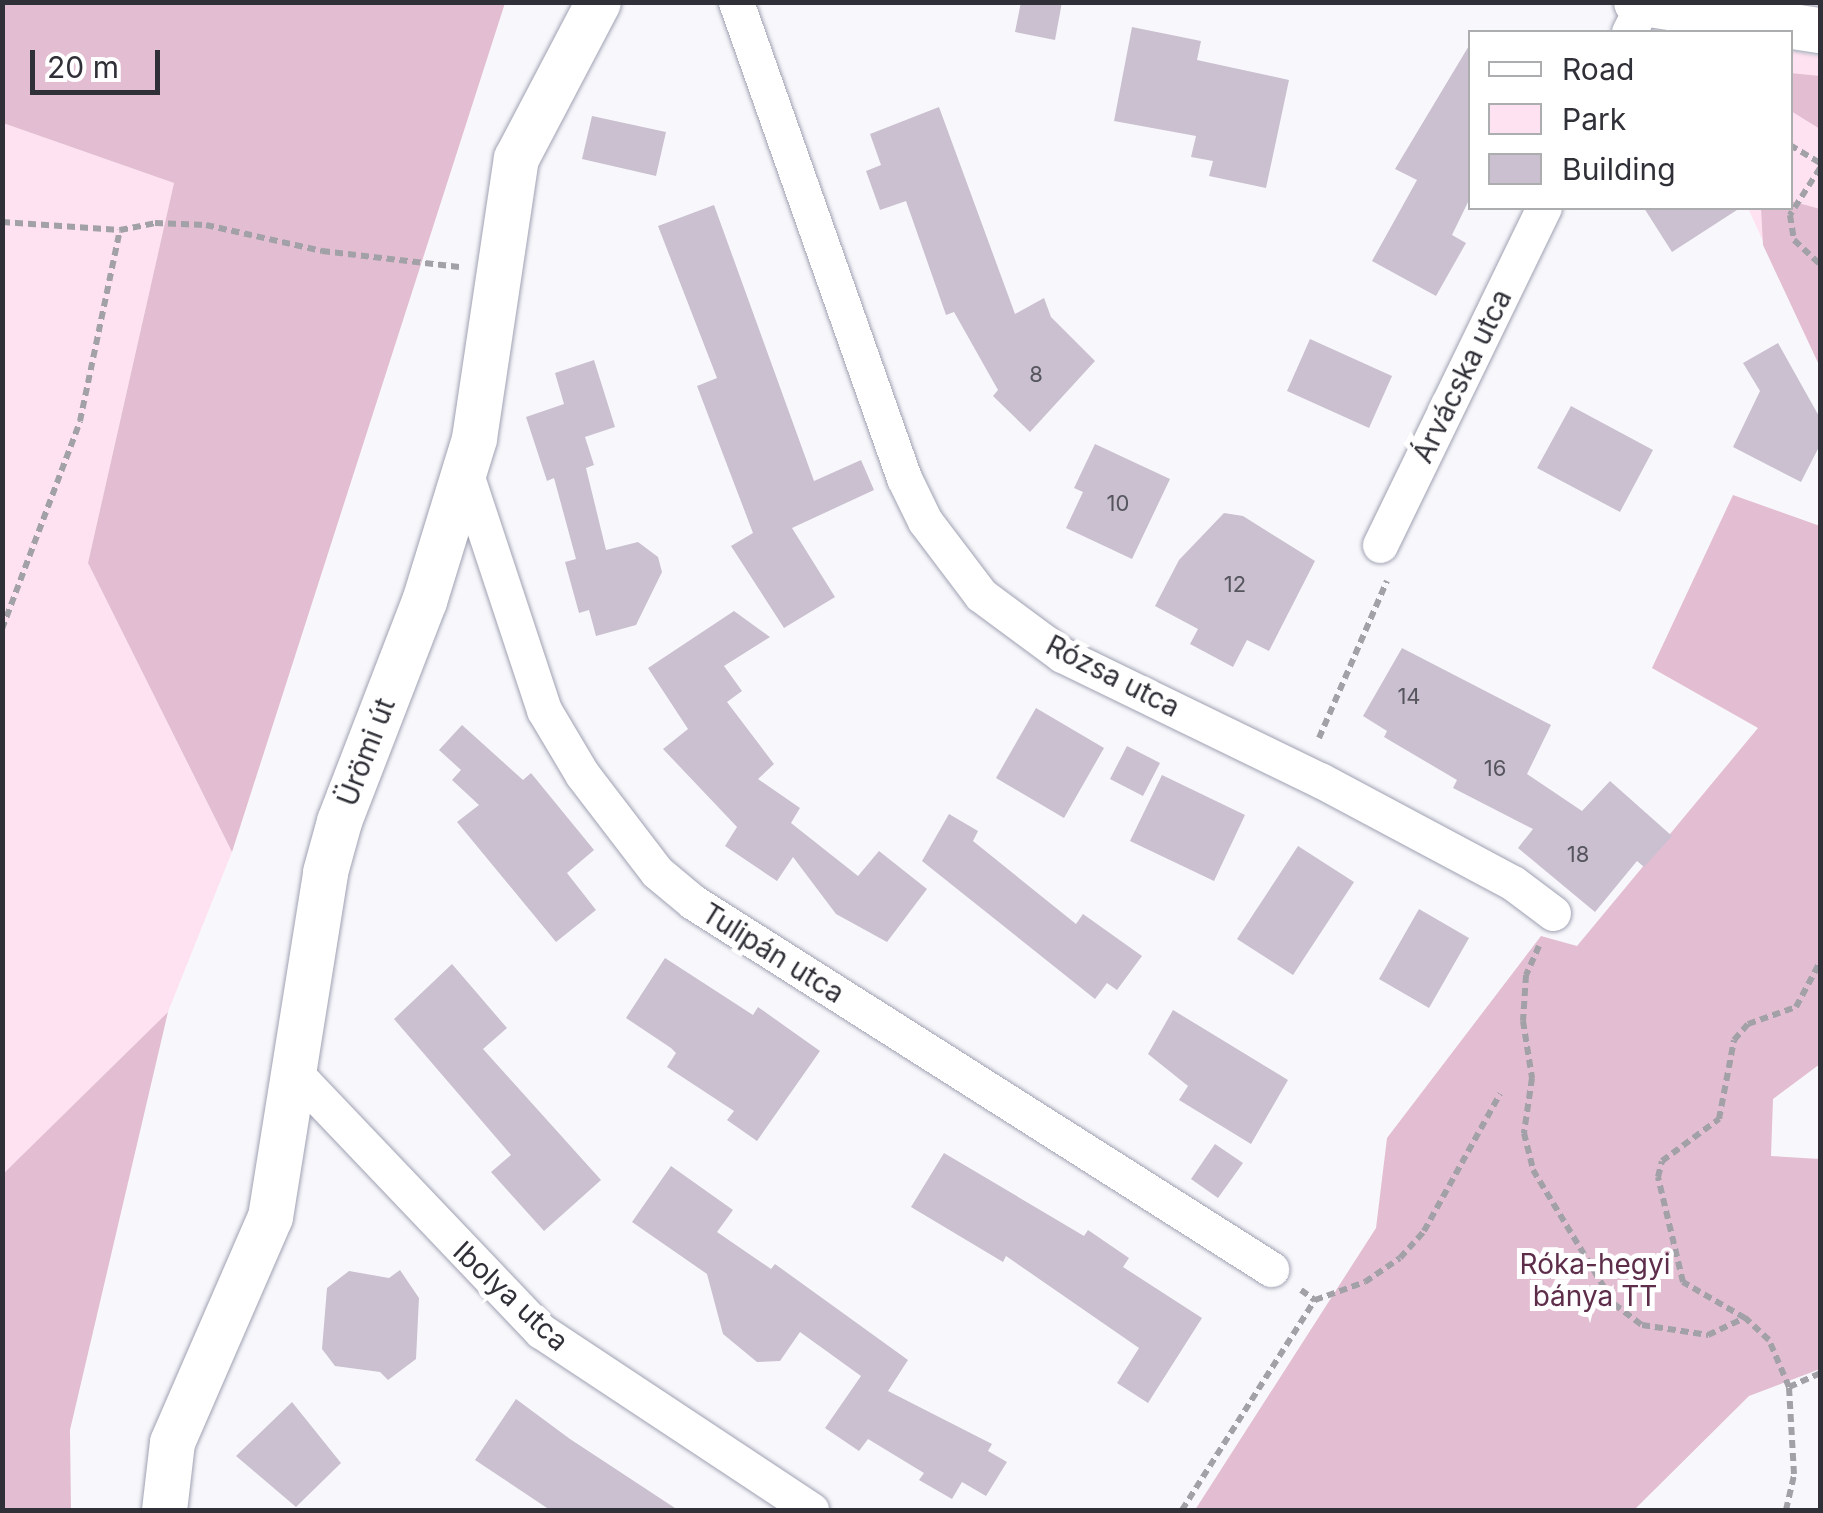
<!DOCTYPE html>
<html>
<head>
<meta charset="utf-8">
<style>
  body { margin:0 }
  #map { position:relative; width:1823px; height:1513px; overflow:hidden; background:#f8f8fc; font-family:Inter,sans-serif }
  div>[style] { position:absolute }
  .green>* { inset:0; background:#fee2f1 }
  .forest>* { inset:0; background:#e3bdd1 }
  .building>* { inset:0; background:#cac0d0 }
  .path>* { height:6px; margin-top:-3px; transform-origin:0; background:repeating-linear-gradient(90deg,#a1a1a7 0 8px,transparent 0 13px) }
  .roads { filter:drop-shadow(0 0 2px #9fa1b2) drop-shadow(0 0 2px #9fa1b2) }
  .minor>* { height:35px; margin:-17.5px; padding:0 17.5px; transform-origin:17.5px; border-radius:17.5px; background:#fff }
  .tertiary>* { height:45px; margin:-22.5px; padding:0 22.5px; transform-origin:22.5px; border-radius:22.5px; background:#fff }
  span { translate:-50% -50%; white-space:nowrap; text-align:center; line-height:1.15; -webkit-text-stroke:10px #fff; paint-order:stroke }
  .number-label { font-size:22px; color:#56555e }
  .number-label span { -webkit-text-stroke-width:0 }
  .street-label { font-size:28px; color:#303138 }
  .park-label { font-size:28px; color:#5d2d4a }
  .frame { position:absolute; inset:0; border:5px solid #303138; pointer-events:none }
  .legend { position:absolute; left:1468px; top:30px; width:325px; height:180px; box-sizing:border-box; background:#fff; border:2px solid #acadaf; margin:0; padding:12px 18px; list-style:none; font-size:30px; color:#303138 }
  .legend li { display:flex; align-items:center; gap:20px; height:50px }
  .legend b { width:50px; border:2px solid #acadaf }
  .scale { position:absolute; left:30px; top:50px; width:130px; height:45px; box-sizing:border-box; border:5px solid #303138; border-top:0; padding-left:12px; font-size:30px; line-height:35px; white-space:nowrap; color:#303138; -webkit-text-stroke:8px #fff; paint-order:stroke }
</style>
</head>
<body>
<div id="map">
  <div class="green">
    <div style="clip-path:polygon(1791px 51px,1820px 56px,1820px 367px,1748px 208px,1790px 208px)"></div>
    <div style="clip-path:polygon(3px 123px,174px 183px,88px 563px,232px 852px,168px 1012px,3px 1174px)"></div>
  </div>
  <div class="forest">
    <div style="clip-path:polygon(3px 2px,505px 3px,232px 852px,88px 563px,174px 183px,3px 123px)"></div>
    <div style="clip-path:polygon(1790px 73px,1820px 76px,1820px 129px,1791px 111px)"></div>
    <div style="clip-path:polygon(1791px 201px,1820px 209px,1820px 367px,1763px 245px,1761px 208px,1790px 208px)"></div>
    <div style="clip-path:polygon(1733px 495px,1820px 526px,1820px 1064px,1773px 1099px,1771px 1156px,1820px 1159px,1820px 1369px,1749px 1396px,1634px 1510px,1195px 1510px,1376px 1228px,1387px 1138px,1541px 936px,1577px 946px,1758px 728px,1652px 668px)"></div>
    <div style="clip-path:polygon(168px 1012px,70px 1430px,71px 1510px,3px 1510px,3px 1174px)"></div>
  </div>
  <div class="building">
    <div style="clip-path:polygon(1021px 2px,1062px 2px,1055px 40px,1015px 32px)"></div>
    <div style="clip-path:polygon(1132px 27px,1201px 41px,1197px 60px,1289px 80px,1266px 188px,1209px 176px,1213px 161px,1191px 157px,1196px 136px,1114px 121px)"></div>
    <div style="clip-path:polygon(1470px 44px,1470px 198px,1452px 235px,1466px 243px,1436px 296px,1372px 261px,1417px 180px,1395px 169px)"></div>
    <div style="clip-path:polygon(939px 107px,1015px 314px,1044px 298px,1051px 317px,1095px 361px,1030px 432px,993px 396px,998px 390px,954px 312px,946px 315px,906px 201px,880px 210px,866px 171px,881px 165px,870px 134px)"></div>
    <div style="clip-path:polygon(592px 116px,666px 132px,656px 176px,582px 159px)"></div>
    <div style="clip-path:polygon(714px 205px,814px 481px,861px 460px,874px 490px,792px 528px,835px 597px,784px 628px,731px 546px,753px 533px,697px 386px,717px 378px,658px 226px)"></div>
    <div style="clip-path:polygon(1644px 208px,1740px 208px,1672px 252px)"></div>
    <div style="clip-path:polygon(1310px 339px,1392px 376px,1369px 428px,1287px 391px)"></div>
    <div style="clip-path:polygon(1778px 343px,1820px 418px,1820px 445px,1801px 482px,1733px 447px,1760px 391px,1743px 363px)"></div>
    <div style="clip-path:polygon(594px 360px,615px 427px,585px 437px,594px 465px,586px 468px,606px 550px,638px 542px,658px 557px,662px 572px,636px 625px,596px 636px,589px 610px,579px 613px,565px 562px,576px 559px,554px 478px,547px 481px,526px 417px,564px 404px,555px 373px)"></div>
    <div style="clip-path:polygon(1571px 406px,1653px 450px,1620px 512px,1537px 468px)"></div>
    <div style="clip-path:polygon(1095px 444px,1170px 479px,1132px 559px,1066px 528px,1083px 492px,1074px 488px)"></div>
    <div style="clip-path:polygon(1224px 513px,1243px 516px,1315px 561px,1269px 651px,1247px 640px,1233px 667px,1190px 644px,1198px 629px,1155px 606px,1179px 560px)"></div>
    <div style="clip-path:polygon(734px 611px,770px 637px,724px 666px,742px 691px,727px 702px,774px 764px,758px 779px,800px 808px,791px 823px,858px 876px,879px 851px,927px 889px,887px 942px,836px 914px,793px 857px,777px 881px,725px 846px,737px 827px,663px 749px,688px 729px,648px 668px)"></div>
    <div style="clip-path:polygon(1402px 648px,1551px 725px,1527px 774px,1582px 811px,1610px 781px,1672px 836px,1644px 867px,1637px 861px,1595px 912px,1518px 848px,1533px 829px,1453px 788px,1457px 780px,1384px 737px,1387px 731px,1363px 716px)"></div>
    <div style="clip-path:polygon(1036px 708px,1104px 748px,1064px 818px,996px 778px)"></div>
    <div style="clip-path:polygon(462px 725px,523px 780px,531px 773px,594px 850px,567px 873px,596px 910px,556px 942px,457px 822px,479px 805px,452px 780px,461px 770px,439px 750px)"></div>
    <div style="clip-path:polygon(1127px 746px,1160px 763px,1143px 796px,1110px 779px)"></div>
    <div style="clip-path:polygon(1162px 775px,1245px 815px,1214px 881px,1130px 841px)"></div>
    <div style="clip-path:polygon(949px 814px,978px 831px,973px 841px,1076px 924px,1083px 914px,1142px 956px,1117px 990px,1107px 983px,1095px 999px,922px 861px)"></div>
    <div style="clip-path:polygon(1298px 846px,1354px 882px,1293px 975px,1237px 939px)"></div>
    <div style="clip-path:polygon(1419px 909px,1469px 938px,1429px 1008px,1379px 979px)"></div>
    <div style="clip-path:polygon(665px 958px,753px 1015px,758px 1007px,820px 1051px,757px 1141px,727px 1120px,734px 1111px,667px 1067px,676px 1053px,671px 1048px,626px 1018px)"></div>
    <div style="clip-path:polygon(452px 964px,507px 1028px,483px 1049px,601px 1180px,544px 1231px,491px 1172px,511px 1155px,394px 1019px)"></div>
    <div style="clip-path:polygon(1173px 1010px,1288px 1080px,1251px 1144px,1179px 1100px,1188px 1086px,1148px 1054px)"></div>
    <div style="clip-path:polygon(1215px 1144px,1243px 1163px,1218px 1198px,1191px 1179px)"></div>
    <div style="clip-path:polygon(944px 1153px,1084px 1236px,1088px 1230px,1129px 1258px,1123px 1267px,1202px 1318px,1148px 1403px,1117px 1383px,1139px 1348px,1006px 1256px,1003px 1262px,911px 1207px)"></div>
    <div style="clip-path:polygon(671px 1166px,733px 1210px,717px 1232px,771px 1269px,775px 1264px,908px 1360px,888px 1391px,992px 1444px,988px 1451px,1007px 1462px,986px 1496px,962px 1482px,952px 1499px,919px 1480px,924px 1473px,868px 1439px,859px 1451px,825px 1428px,861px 1376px,800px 1332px,780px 1361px,757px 1362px,723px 1334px,707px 1274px,632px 1222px)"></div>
    <div style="clip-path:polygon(400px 1270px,419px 1298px,416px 1359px,388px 1380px,380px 1372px,335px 1366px,322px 1349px,327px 1288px,349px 1271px,389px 1278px)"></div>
    <div style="clip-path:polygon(516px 1399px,570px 1439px,678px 1510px,550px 1510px,475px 1460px)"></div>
    <div style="clip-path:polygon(292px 1402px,341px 1463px,296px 1507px,236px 1456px)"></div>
  </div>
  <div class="path">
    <div style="left:1790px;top:145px;width:35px;rotate:31deg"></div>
    <div style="left:1820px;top:168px;width:56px;rotate:122.6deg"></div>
    <div style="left:1790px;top:215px;width:25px;rotate:81deg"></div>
    <div style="left:1794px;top:240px;width:35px;rotate:43deg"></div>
    <div style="left:2px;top:222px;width:118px;rotate:3.9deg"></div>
    <div style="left:120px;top:230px;width:36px;rotate:-11deg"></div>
    <div style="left:155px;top:223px;width:51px;rotate:2.2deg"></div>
    <div style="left:206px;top:225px;width:119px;rotate:12.6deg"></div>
    <div style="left:322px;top:251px;width:138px;rotate:6.7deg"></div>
    <div style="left:2px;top:629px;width:222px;rotate:-69.4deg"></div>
    <div style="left:80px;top:421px;width:195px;rotate:-78.2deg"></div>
    <div style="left:1319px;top:738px;width:171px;rotate:-66.6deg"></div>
    <div style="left:1539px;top:946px;width:32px;rotate:114deg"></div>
    <div style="left:1526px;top:975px;width:46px;rotate:93.7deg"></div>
    <div style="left:1523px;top:1021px;width:58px;rotate:81deg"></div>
    <div style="left:1532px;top:1078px;width:56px;rotate:98.3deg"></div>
    <div style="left:1524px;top:1133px;width:38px;rotate:76deg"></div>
    <div style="left:1533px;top:1170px;width:157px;rotate:58.8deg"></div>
    <div style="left:1614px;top:1304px;width:35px;rotate:37deg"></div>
    <div style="left:1642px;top:1325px;width:67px;rotate:8.6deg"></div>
    <div style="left:1708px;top:1335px;width:40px;rotate:-25deg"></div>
    <div style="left:1301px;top:1290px;width:17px;rotate:36deg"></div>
    <div style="left:1315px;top:1300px;width:53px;rotate:-19.8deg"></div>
    <div style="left:1365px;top:1282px;width:42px;rotate:-34.4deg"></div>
    <div style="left:1400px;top:1258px;width:36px;rotate:-48deg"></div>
    <div style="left:1424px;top:1231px;width:157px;rotate:-61deg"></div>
    <div style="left:1789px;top:1387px;width:34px;rotate:-24deg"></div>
    <div style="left:1182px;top:1510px;width:249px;rotate:-57.7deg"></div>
    <div style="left:1786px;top:1510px;width:37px;rotate:-77deg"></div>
    <div style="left:1794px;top:1474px;width:87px;rotate:-93.3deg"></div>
    <div style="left:1789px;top:1387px;width:51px;rotate:-113.1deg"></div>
    <div style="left:1769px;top:1340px;width:33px;rotate:-137deg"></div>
    <div style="left:1745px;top:1318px;width:72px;rotate:-149.9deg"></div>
    <div style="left:1683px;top:1282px;width:108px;rotate:-103.4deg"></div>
    <div style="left:1658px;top:1177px;width:16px;rotate:-76deg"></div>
    <div style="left:1662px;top:1161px;width:71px;rotate:-36.4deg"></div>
    <div style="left:1719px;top:1119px;width:80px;rotate:-79.2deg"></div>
    <div style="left:1734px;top:1040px;width:21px;rotate:-49deg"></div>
    <div style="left:1748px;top:1024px;width:51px;rotate:-19.5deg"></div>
    <div style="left:1796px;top:1007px;width:51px;rotate:-61.9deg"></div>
  </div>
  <div class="roads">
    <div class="minor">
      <div style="left:736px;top:2px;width:505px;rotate:70.56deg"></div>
      <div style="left:904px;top:478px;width:48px;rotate:64deg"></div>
      <div style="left:925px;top:521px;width:93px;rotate:52.9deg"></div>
      <div style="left:981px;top:595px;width:101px;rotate:36.5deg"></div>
      <div style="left:1062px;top:655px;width:287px;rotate:25.9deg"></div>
      <div style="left:1320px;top:780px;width:219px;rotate:28.1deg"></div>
      <div style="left:1513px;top:883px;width:50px;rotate:36.9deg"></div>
      <div style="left:1629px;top:32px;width:31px;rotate:-63deg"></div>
      <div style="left:465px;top:471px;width:252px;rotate:71.7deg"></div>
      <div style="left:544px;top:710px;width:74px;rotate:59.3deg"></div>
      <div style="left:582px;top:774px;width:123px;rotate:52.6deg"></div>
      <div style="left:657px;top:872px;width:47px;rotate:39.8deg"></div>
      <div style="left:693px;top:902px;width:685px;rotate:32.41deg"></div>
      <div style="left:1380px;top:545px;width:375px;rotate:-64.1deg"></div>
      <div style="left:296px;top:1074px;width:355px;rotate:46.4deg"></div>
      <div style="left:541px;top:1331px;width:324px;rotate:33.5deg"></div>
    </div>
    <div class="tertiary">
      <div style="left:1636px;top:2px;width:186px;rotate:8.7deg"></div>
      <div style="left:164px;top:1510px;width:68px;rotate:-83.3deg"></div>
      <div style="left:172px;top:1442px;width:245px;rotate:-66.5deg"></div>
      <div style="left:270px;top:1217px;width:349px;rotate:-80.9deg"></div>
      <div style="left:325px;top:872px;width:53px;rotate:-74.6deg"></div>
      <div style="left:339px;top:821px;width:236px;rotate:-68.9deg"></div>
      <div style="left:424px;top:601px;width:170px;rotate:-72.9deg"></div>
      <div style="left:474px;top:438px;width:283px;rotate:-81.5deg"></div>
      <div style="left:516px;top:158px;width:176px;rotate:-62.3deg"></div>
    </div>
  </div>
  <div class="number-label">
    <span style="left:1036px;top:375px">8</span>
    <span style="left:1118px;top:504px">10</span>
    <span style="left:1235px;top:585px">12</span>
    <span style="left:1409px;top:697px">14</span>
    <span style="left:1495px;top:769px">16</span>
    <span style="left:1578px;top:855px">18</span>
  </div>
  <div class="street-label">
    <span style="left:1462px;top:376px;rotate:-64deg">Árvácska utca</span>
    <span style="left:1113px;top:676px;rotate:27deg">Rózsa utca</span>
    <span style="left:366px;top:752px;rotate:-69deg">Ürömi út</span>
    <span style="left:773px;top:953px;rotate:32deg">Tulipán utca</span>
    <span style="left:511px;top:1296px;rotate:43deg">Ibolya utca</span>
  </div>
  <div class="park-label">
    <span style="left:1595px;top:1280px">Róka-hegyi<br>bánya TT</span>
  </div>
  <div class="frame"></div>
  <ul class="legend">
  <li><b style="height:12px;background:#fff"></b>Road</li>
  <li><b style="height:28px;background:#fee2f1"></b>Park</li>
  <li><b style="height:28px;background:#cac0d0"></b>Building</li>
  </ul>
  <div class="scale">20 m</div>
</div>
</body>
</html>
